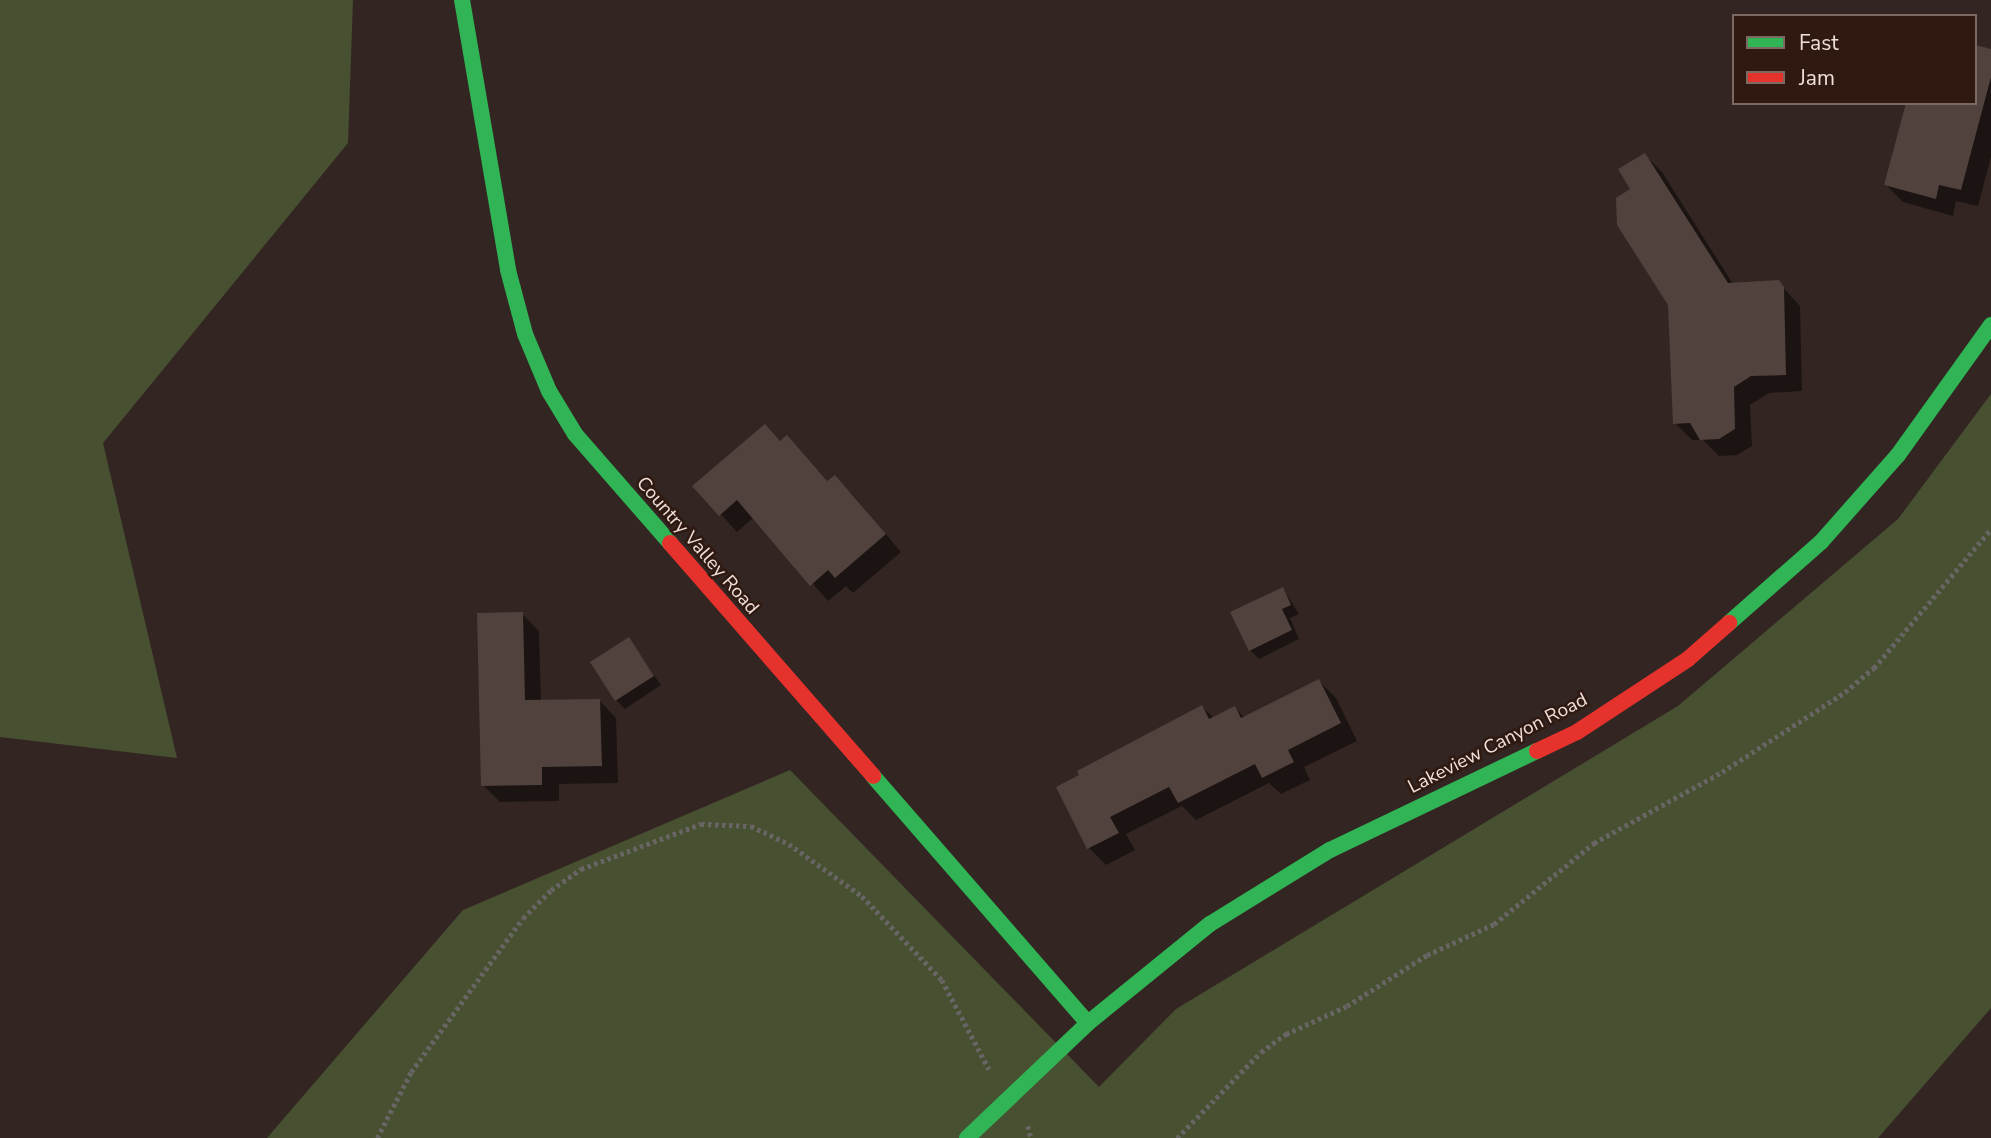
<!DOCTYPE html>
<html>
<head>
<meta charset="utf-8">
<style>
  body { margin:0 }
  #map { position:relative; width:1991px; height:1138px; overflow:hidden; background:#332622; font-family:"Nunito Sans",sans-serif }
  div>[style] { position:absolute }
  .green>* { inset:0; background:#485032 }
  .shadow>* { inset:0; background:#0007 }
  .building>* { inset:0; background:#51423d }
  .path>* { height:4.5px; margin-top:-2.25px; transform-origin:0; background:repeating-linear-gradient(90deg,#696565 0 3.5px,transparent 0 7px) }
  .fast>* { height:16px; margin:-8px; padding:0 8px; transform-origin:8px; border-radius:8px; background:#30b455 }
  .jam>* { height:16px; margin:-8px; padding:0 8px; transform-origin:8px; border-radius:8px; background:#e5322d }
  span { translate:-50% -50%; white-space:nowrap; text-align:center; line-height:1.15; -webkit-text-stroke:5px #2f1911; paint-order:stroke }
  .street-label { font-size:19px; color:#f0e0db }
  .legend { position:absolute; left:1732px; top:14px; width:245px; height:91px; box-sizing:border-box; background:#2f1911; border:2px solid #7c6962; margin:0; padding:9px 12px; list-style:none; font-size:21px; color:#f0e0db }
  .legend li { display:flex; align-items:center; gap:14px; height:35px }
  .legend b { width:35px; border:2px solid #7c6962 }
</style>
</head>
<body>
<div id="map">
  <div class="green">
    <div style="clip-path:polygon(0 0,353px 0,348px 143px,103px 443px,177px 758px,0 737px)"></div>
    <div style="clip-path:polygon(1991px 394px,1991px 1008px,1878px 1138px,267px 1138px,463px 910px,790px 770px,1099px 1087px,1176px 1009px,1678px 706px,1898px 519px)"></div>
  </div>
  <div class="shadow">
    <div style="clip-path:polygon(1991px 51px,1991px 157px,1978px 206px,1956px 201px,1953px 216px,1903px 202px,1886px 185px,1975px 103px)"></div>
    <div style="clip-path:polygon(1645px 155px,1662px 172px,1733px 284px,1778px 282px,1800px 306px,1802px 391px,1769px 393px,1750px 405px,1752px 446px,1737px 455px,1719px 456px,1703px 440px,1692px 440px,1675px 423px,1670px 304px,1633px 190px)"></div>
    <div style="clip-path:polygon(787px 437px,828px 482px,834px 477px,852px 494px,901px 552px,853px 593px,846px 586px,828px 601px,754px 517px,737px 532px,695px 486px)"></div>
    <div style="clip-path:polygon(1283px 589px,1299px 614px,1290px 618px,1299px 639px,1259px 659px,1250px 650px)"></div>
    <div style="clip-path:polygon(522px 614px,539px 631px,541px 702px,599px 700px,616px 718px,618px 783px,559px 784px,559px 801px,500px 802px,483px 785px)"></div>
    <div style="clip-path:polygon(629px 640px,661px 685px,625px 709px,616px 700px)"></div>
    <div style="clip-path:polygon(1319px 681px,1336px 698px,1357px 741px,1304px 767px,1310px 780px,1281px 794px,1269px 783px,1196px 820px,1182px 806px,1126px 834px,1135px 850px,1106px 865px,1089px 848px,1059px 788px,1202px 707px,1214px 718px,1235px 708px,1245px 718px)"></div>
  </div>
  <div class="building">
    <div style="clip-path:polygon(1975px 45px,1991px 49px,1991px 77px,1961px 190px,1939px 185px,1936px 199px,1884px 185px,1906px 103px,1975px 103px)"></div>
    <div style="clip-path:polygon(1645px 153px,1728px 283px,1779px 280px,1784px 287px,1786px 375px,1751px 376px,1734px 387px,1735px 429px,1719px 439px,1700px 440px,1690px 423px,1673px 424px,1668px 305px,1617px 225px,1616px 198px,1630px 189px,1618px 169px)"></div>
    <div style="clip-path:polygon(765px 424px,780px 441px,787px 435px,827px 481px,835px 475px,886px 534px,835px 578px,828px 570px,810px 586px,737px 500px,719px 516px,692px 486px)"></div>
    <div style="clip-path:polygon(1283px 587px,1291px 605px,1282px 609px,1292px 630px,1249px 651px,1230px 612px)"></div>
    <div style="clip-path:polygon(523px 612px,525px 700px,600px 699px,602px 766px,542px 767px,542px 785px,481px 786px,477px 613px)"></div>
    <div style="clip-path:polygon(629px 637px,654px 676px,615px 701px,590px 662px)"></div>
    <div style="clip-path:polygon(1319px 679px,1341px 723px,1288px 750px,1294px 762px,1262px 778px,1255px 764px,1178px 803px,1169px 787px,1110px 817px,1119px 833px,1087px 849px,1056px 787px,1079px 775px,1077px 771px,1202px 705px,1209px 719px,1235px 706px,1241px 718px)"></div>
  </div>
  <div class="path">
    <div style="left:1028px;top:1126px;width:12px;rotate:76deg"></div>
    <div style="left:377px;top:1138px;width:74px;rotate:-62.7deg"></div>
    <div style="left:411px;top:1072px;width:190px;rotate:-54deg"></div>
    <div style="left:523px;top:918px;width:40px;rotate:-45deg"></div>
    <div style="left:551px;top:890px;width:37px;rotate:-35deg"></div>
    <div style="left:581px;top:869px;width:128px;rotate:-20.6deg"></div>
    <div style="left:701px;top:824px;width:50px;rotate:2.3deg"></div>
    <div style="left:751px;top:826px;width:42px;rotate:25.3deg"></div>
    <div style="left:789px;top:844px;width:90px;rotate:35.5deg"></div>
    <div style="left:862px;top:896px;width:116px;rotate:46.4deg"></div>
    <div style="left:942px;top:980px;width:101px;rotate:62.2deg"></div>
    <div style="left:1177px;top:1138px;width:120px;rotate:-45.7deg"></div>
    <div style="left:1261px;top:1052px;width:31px;rotate:-36deg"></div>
    <div style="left:1286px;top:1034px;width:67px;rotate:-24.7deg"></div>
    <div style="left:1347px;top:1006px;width:95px;rotate:-32.5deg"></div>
    <div style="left:1427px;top:955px;width:74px;rotate:-24.8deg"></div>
    <div style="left:1494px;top:924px;width:129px;rotate:-39deg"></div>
    <div style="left:1594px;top:843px;width:146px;rotate:-29deg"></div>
    <div style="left:1722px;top:772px;width:147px;rotate:-33deg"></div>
    <div style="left:1845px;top:692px;width:38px;rotate:-40deg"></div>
    <div style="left:1874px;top:668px;width:182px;rotate:-49.9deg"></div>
  </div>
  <div class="fast">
    <div style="left:462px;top:0;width:274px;rotate:80.3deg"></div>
    <div style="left:508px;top:270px;width:66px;rotate:75.1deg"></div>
    <div style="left:525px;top:334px;width:62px;rotate:67.2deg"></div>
    <div style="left:549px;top:391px;width:50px;rotate:58.8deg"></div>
    <div style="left:575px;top:434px;width:145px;rotate:48.9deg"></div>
    <div style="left:1729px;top:623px;width:123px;rotate:-41.4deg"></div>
    <div style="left:1821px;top:542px;width:116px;rotate:-48.5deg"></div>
    <div style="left:1898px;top:455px;width:160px;rotate:-54.4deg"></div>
    <div style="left:873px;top:776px;width:327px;rotate:49deg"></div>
    <div style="left:967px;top:1138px;width:167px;rotate:-43.5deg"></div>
    <div style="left:1088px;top:1023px;width:157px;rotate:-39.1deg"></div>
    <div style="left:1210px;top:924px;width:141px;rotate:-31.7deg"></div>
    <div style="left:1330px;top:850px;width:229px;rotate:-25.6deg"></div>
  </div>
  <div class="jam">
    <div style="left:670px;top:543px;width:309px;rotate:48.9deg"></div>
    <div style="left:1537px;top:751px;width:44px;rotate:-25.4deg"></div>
    <div style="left:1577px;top:732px;width:133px;rotate:-33.3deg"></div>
    <div style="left:1688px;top:659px;width:55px;rotate:-41.3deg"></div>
  </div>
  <div class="street-label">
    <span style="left:697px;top:546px;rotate:49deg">Country Valley Road</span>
    <span style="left:1498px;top:744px;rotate:-27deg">Lakeview Canyon Road</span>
  </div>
  <ul class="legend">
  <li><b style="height:9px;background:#30b455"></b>Fast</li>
  <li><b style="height:9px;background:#e5322d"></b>Jam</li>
  </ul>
</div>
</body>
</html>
